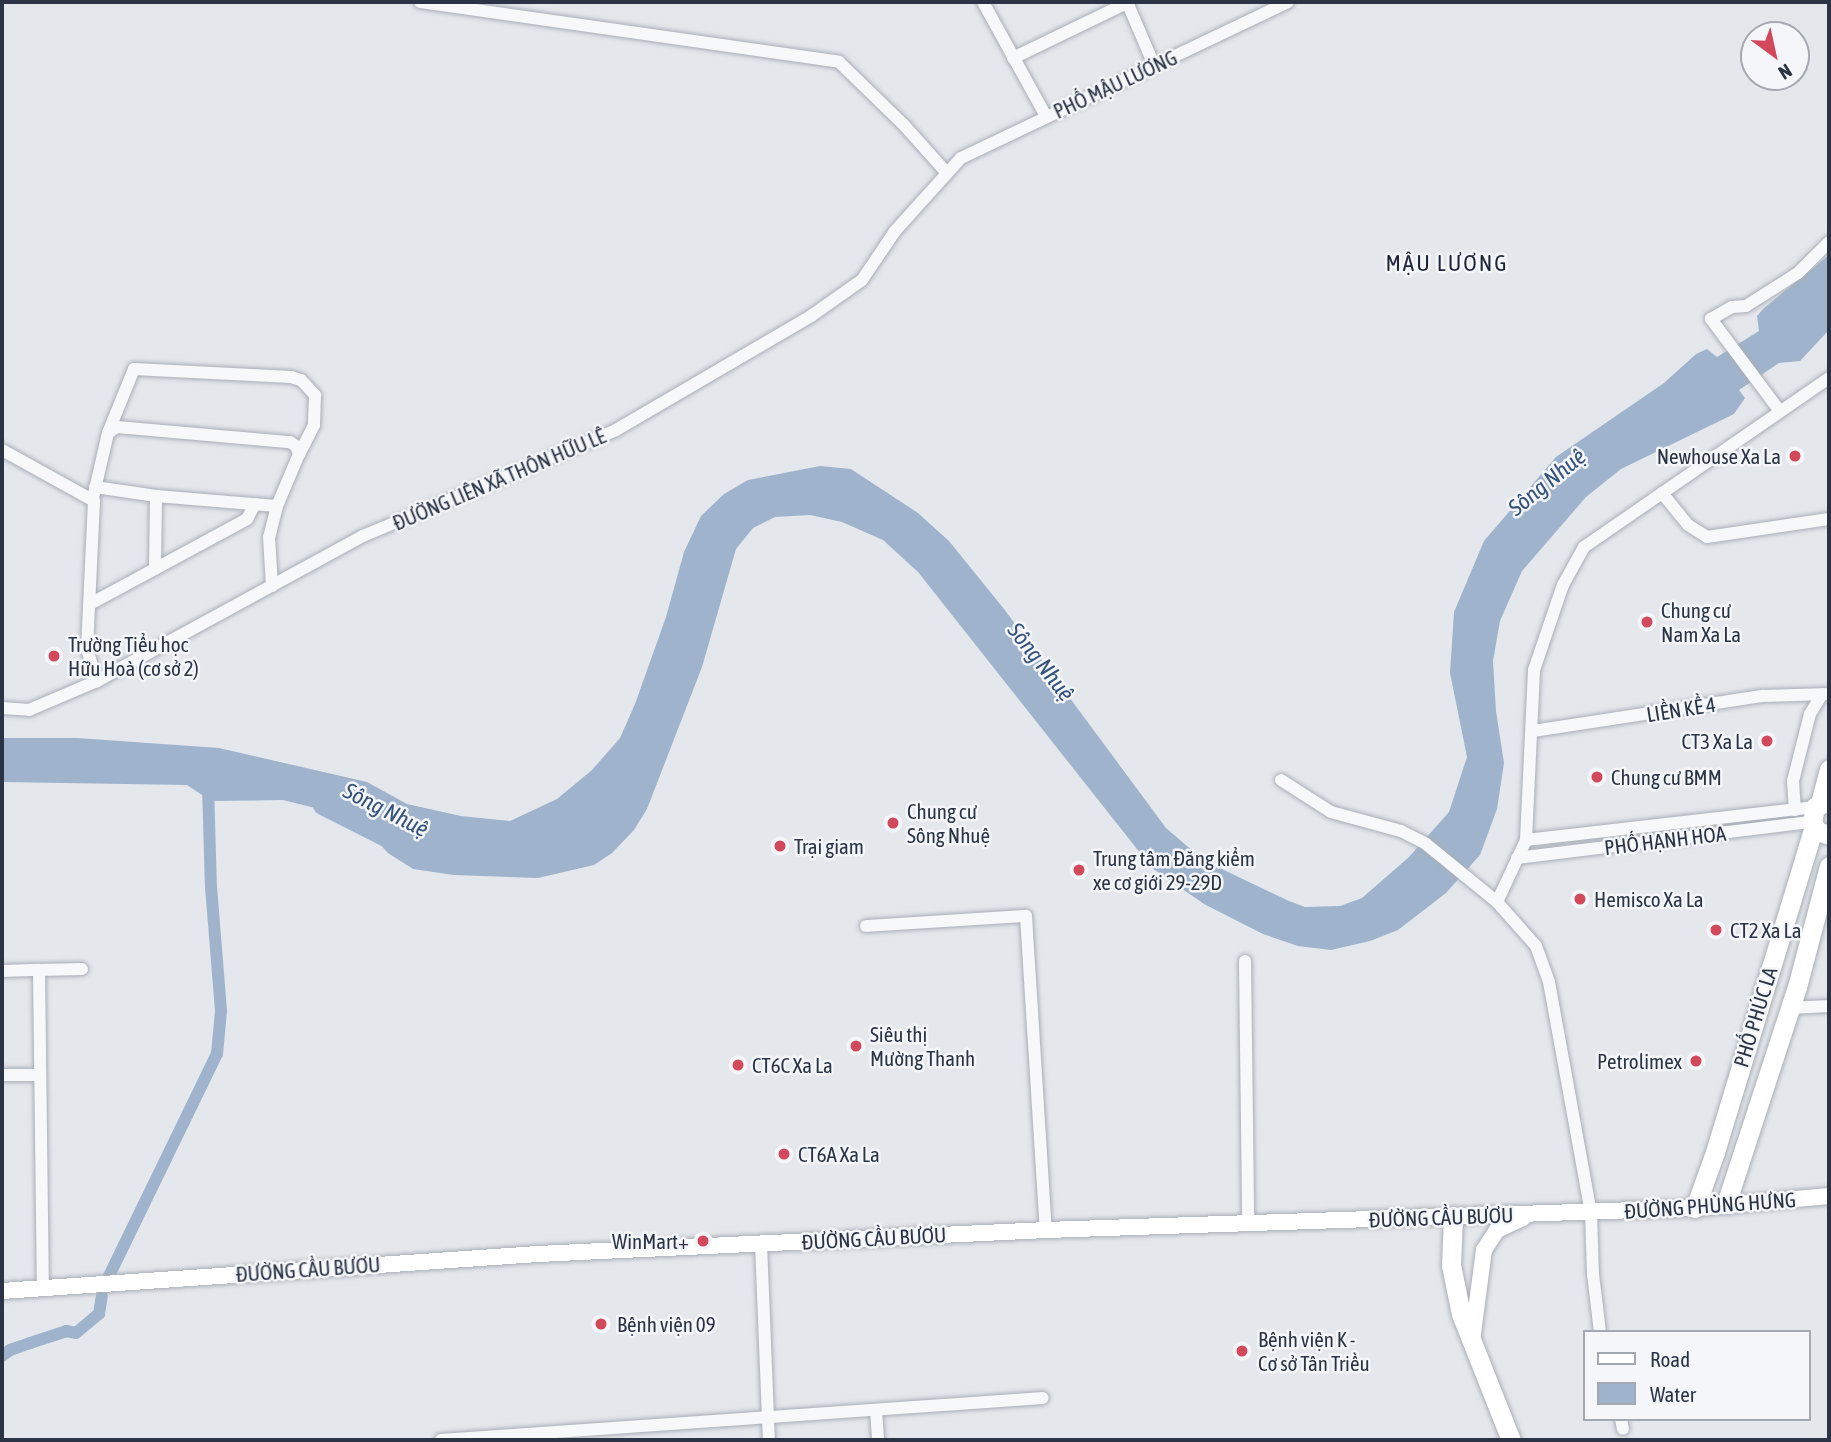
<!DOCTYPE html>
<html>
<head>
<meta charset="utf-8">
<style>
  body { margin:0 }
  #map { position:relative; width:1831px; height:1442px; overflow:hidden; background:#e4e7ec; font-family:"Asap Condensed",sans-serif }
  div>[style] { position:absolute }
  .water>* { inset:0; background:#9fb4cc }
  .canal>* { height:12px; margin:-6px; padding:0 6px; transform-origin:6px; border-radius:6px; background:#9fb4cc }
  .river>* { height:19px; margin:-9.5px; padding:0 9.5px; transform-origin:9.5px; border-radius:9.5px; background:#9fb4cc }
  .roads { filter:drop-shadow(0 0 2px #a9aeb7) drop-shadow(0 0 2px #a9aeb7) }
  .minor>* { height:12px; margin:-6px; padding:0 6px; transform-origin:6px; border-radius:6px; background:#f7f8fa }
  .major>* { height:16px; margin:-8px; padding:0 8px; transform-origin:8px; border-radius:8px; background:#fff }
  .highway>* { height:19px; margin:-9.5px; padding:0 9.5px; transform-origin:9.5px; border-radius:9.5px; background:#fff }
  .dots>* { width:19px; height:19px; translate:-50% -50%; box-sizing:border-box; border:4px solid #f4f6f9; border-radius:50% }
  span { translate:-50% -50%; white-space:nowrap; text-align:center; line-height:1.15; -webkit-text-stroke:5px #f4f6f9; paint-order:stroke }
  .street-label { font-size:21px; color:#2b3445 }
  .poi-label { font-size:21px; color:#2b3445 }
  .right { translate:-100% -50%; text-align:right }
  .left { translate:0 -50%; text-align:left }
  .neighbourhood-label { font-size:23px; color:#1d2536; letter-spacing:2px }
  .water-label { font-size:23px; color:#34527a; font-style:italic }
  .frame { position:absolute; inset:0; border:4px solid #2b3445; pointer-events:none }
  .legend { position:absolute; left:1583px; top:1330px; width:228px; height:91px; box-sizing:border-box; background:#f4f6f9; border:2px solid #a4a8b1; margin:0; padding:9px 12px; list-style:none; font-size:21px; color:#2b3445 }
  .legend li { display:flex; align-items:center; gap:14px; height:35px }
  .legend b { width:35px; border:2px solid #a4a8b1 }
  .north { position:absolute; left:1740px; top:21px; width:70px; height:70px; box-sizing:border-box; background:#f4f6f9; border:2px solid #a4a8b1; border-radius:50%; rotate:147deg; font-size:19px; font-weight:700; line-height:28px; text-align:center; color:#2b3445 }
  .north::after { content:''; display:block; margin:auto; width:24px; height:32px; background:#d1495b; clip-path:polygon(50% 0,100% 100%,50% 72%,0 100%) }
</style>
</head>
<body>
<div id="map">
  <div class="water">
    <div style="clip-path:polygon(1829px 255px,1829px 330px,1800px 361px,1779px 363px,1739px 390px,1745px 398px,1734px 414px,1621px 469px,1586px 497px,1522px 571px,1500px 621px,1493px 661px,1496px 711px,1504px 763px,1497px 809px,1480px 855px,1446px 893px,1398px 930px,1370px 941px,1331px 950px,1298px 946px,1263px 934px,1204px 904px,1152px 868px,918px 572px,883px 540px,842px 522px,810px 515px,775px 517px,753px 528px,736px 549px,702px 667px,647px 809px,634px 830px,612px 853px,594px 865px,538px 878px,454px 875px,413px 869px,388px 853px,355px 818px,283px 800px,211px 801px,187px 785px,2px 782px,2px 738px,77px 738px,219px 748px,367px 782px,407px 804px,461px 816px,510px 821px,557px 799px,592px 770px,620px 738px,635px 704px,666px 617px,684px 552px,701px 516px,724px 494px,748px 480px,820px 466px,851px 469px,918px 513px,949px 541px,1004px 609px,1166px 828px,1187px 846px,1207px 862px,1289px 901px,1305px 907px,1340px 906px,1362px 898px,1409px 857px,1449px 812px,1467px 757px,1450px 673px,1454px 612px,1484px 541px,1556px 457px,1664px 383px,1696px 354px,1707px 349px,1717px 357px,1759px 331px,1757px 316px,1764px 308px)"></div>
  </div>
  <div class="canal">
    <div style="left:109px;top:1276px;width:247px;rotate:-64.1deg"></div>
    <div style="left:217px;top:1054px;width:43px;rotate:-84.7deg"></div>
    <div style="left:221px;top:1011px;width:123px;rotate:-94.6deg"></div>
    <div style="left:211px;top:888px;width:104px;rotate:-91.7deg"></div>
    <div style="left:2px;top:1356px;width:10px;rotate:-37deg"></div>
    <div style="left:10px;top:1350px;width:21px;rotate:-19deg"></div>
    <div style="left:30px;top:1343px;width:38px;rotate:-18deg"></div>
    <div style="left:66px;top:1331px;width:10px;rotate:11deg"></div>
    <div style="left:76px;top:1333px;width:30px;rotate:-40deg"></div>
    <div style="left:99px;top:1314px;width:18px;rotate:-81deg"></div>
  </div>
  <div class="river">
    <div style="left:322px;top:805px;width:71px;rotate:26.9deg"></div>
  </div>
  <div class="roads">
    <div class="minor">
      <div style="left:420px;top:2px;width:423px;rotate:8.1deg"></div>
      <div style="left:839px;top:62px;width:89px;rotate:44.1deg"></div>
      <div style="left:903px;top:124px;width:64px;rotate:48.1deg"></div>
      <div style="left:983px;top:2px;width:130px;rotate:61.1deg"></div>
      <div style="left:1127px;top:2px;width:69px;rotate:66.8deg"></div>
      <div style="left:1013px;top:58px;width:129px;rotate:-25.8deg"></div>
      <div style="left:1779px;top:410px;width:114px;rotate:-126.8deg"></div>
      <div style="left:1711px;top:319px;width:24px;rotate:-30deg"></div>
      <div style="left:1732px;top:307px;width:14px;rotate:-4deg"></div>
      <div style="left:1746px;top:306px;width:62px;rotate:-32.4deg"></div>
      <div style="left:1798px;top:273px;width:44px;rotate:-45deg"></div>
      <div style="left:108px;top:433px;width:69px;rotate:-67.9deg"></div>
      <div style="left:134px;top:369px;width:157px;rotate:2.9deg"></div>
      <div style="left:291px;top:377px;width:10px;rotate:17deg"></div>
      <div style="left:301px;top:380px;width:21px;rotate:47deg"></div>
      <div style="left:315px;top:395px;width:30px;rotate:92deg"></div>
      <div style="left:314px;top:425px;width:33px;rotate:117deg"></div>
      <div style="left:2px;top:450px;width:105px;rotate:29deg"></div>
      <div style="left:94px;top:501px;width:148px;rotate:92.7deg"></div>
      <div style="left:87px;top:649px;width:34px;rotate:73deg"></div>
      <div style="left:95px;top:487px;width:62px;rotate:8.4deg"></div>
      <div style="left:156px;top:496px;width:121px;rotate:4.7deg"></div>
      <div style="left:1662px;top:493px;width:41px;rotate:50.9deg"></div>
      <div style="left:1688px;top:525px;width:22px;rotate:32deg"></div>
      <div style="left:1707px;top:537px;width:123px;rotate:-8.4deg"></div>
      <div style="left:93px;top:498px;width:67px;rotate:-77deg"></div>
      <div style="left:108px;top:433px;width:11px;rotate:-34deg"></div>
      <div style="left:117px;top:427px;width:174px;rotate:5deg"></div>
      <div style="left:290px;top:442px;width:7px;rotate:34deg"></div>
      <div style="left:296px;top:446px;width:9px;rotate:69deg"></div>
      <div style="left:299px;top:454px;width:56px;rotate:112.9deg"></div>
      <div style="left:277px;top:506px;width:32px;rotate:104deg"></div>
      <div style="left:269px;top:537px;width:49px;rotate:86.5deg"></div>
      <div style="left:155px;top:569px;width:73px;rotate:-89.2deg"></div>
      <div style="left:90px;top:604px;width:179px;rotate:-28.4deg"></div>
      <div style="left:247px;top:519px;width:17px;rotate:-62deg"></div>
      <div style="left:2px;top:708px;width:27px;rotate:4deg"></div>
      <div style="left:29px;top:710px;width:74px;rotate:-23.1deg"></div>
      <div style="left:97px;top:681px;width:303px;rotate:-28.6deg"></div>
      <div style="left:363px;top:536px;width:274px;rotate:-22.7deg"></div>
      <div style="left:616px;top:430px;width:226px;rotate:-30.3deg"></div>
      <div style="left:811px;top:316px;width:62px;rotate:-35.2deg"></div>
      <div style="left:862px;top:280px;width:59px;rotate:-56deg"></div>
      <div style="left:895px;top:231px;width:98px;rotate:-47.9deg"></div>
      <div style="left:961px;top:158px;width:362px;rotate:-25.5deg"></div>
      <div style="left:1533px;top:731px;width:233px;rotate:-8.7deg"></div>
      <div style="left:1763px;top:696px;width:66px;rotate:-1.7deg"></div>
      <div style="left:1281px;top:780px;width:59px;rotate:32.6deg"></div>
      <div style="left:1331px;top:812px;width:73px;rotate:15.2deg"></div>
      <div style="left:1401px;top:831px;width:28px;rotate:27deg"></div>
      <div style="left:1426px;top:844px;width:92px;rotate:39.2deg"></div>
      <div style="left:1497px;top:902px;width:59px;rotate:48.4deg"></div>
      <div style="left:1536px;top:946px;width:38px;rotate:70deg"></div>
      <div style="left:1549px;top:982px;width:234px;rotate:79.7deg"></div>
      <div style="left:1591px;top:1212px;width:62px;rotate:88.2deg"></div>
      <div style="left:1593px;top:1274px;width:58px;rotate:83.1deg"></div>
      <div style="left:1795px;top:810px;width:29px;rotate:-94deg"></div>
      <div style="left:1793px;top:781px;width:69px;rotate:-75.8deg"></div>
      <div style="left:1810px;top:714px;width:23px;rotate:-59deg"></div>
      <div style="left:1526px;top:840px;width:291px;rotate:-6.5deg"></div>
      <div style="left:1517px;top:858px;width:297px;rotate:-7deg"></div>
      <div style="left:1497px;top:902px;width:68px;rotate:-64.9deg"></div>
      <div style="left:1526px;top:840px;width:170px;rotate:-87.3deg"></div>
      <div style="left:1534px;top:670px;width:90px;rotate:-71.2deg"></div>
      <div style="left:1563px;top:585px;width:43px;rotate:-61.1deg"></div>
      <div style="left:1584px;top:547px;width:298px;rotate:-34.6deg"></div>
      <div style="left:866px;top:926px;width:160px;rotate:-3.6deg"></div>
      <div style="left:1026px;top:916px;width:315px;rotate:86.4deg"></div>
      <div style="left:1245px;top:961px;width:262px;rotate:89.3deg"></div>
      <div style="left:39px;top:970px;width:43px;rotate:-1.3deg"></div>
      <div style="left:2px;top:971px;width:37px;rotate:-2deg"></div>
      <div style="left:39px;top:970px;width:319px;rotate:89.3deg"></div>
      <div style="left:1790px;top:1008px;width:39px;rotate:-3deg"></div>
      <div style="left:2px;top:1075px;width:38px"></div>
      <div style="left:761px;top:1244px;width:196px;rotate:87.7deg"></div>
      <div style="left:876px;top:1410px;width:30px;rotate:86deg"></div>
      <div style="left:1621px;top:1419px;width:10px;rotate:79deg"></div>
      <div style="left:441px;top:1440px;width:603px;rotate:-3.99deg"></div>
    </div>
    <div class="major">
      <div style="left:2px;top:1291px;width:537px;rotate:-3.95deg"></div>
      <div style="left:538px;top:1254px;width:509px;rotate:-2.7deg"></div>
      <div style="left:1046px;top:1230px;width:649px;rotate:-1.94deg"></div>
      <div style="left:1695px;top:1208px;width:135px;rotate:-5.1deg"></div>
      <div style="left:1472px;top:1341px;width:92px;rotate:-82.5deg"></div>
      <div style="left:1484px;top:1250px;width:24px;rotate:-57deg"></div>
      <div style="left:1497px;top:1230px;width:29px;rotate:-25deg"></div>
    </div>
    <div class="highway">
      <div style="left:1829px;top:801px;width:15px;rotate:157deg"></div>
      <div style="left:1815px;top:807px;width:15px;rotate:101deg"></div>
      <div style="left:1812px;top:822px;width:10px;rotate:61deg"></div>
      <div style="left:1817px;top:831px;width:13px;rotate:18deg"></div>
      <div style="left:1820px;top:803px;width:35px;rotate:-75deg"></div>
      <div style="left:1726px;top:1204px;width:228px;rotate:-71.9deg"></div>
      <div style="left:1797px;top:987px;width:125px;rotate:-75.2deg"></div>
      <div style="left:1695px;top:1208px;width:59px;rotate:-70.3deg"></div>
      <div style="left:1715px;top:1152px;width:341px;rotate:-73.1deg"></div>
      <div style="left:1453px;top:1216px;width:49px;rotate:92.3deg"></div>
      <div style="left:1451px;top:1265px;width:50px;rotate:78.5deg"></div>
      <div style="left:1461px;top:1314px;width:136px;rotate:68.4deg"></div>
    </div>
  </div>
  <div class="dots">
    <div style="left:1795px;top:456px;background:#d1495b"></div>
    <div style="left:1647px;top:622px;background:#d1495b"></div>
    <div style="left:54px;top:656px;background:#d1495b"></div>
    <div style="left:1767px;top:741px;background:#d1495b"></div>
    <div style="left:1597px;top:777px;background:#d1495b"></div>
    <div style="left:893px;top:823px;background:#d1495b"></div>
    <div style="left:780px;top:846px;background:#d1495b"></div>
    <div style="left:1079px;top:870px;background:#d1495b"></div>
    <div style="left:1580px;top:899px;background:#d1495b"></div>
    <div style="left:1716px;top:930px;background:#d1495b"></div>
    <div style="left:856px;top:1046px;background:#d1495b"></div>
    <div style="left:1696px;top:1061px;background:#d1495b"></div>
    <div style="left:738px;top:1065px;background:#d1495b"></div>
    <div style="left:784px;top:1154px;background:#d1495b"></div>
    <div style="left:703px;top:1241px;background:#d1495b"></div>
    <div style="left:601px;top:1324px;background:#d1495b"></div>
    <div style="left:1242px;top:1351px;background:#d1495b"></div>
  </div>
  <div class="street-label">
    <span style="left:1115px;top:84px;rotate:-25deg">PHỐ MẬU LƯƠNG</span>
    <span style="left:499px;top:479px;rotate:-23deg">ĐƯỜNG LIÊN XÃ THÔN HỮU LÊ</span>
    <span style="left:1681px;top:709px;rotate:-9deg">LIỀN KỀ 4</span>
    <span style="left:1665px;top:840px;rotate:-7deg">PHỐ HẠNH HOA</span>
    <span style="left:1755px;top:1017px;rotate:-73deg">PHỐ PHÚC LA</span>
    <span style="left:1710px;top:1205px;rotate:-4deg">ĐƯỜNG PHÙNG HƯNG</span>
    <span style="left:1441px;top:1217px;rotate:-2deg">ĐƯỜNG CẦU BƯƠU</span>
    <span style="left:874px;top:1238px;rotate:-3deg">ĐƯỜNG CẦU BƯƠU</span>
    <span style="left:308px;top:1269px;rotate:-4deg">ĐƯỜNG CẦU BƯƠU</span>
  </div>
  <div class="poi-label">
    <span class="right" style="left:1781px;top:456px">Newhouse Xa La</span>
    <span class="left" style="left:1661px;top:622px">Chung cư<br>Nam Xa La</span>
    <span class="left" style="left:68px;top:656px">Trường Tiểu học<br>Hữu Hoà (cơ sở 2)</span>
    <span class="right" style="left:1753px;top:741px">CT3 Xa La</span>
    <span class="left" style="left:1611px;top:777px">Chung cư BMM</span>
    <span class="left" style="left:907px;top:823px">Chung cư<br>Sông Nhuệ</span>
    <span class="left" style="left:794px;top:846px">Trại giam</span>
    <span class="left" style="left:1093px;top:870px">Trung tâm Đăng kiểm<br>xe cơ giới 29-29D</span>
    <span class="left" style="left:1594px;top:899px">Hemisco Xa La</span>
    <span class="left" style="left:1730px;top:930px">CT2 Xa La</span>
    <span class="left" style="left:870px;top:1046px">Siêu thị<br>Mường Thanh</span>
    <span class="right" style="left:1682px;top:1061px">Petrolimex</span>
    <span class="left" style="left:752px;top:1065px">CT6C Xa La</span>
    <span class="left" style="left:798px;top:1154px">CT6A Xa La</span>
    <span class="right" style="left:689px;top:1241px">WinMart+</span>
    <span class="left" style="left:617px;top:1324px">Bệnh viện 09</span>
    <span class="left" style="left:1258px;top:1351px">Bệnh viện K -<br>Cơ sở Tân Triều</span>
  </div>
  <div class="neighbourhood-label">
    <span style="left:1447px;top:263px">MẬU LƯƠNG</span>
  </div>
  <div class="water-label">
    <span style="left:1547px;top:482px;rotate:-39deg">Sông Nhuệ</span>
    <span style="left:1041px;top:662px;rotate:52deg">Sông Nhuệ</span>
    <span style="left:386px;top:810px;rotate:27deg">Sông Nhuệ</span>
  </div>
  <div class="frame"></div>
  <ul class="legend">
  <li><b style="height:9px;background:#fff"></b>Road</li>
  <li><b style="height:19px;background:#9fb4cc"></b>Water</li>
  </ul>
  <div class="north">N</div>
</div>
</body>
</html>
